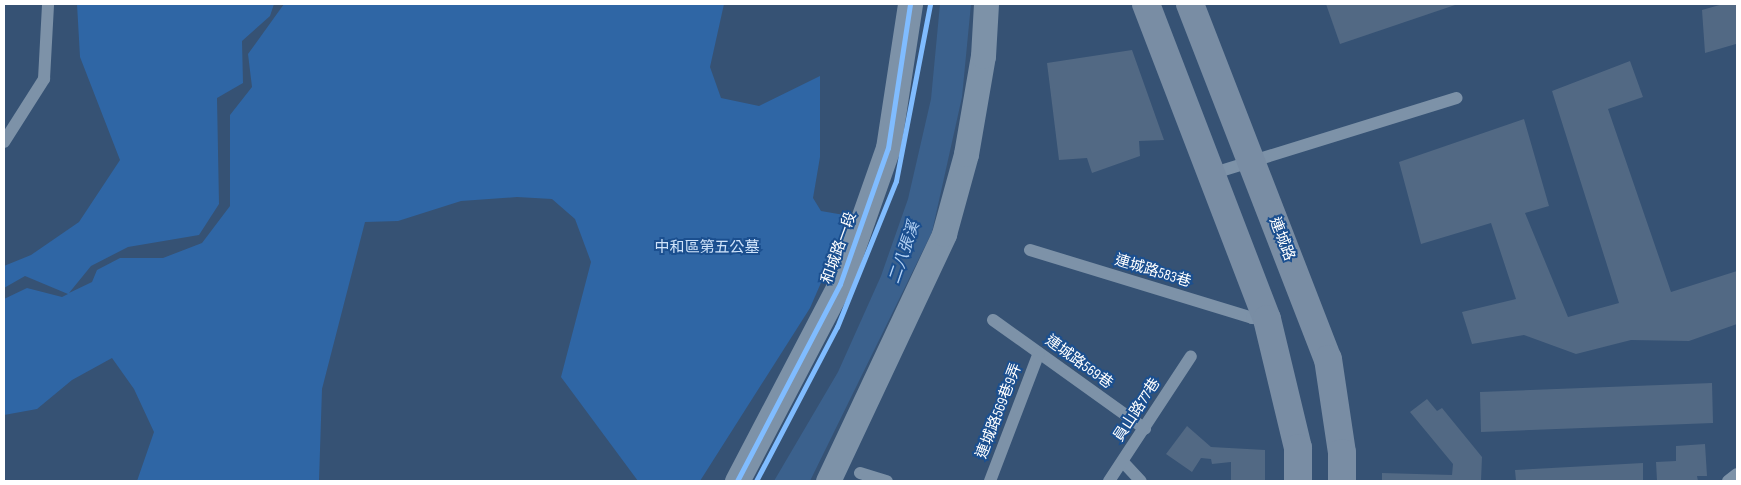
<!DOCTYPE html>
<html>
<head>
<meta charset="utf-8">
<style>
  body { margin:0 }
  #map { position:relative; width:1741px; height:485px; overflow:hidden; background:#365274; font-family:"Sofia Sans Condensed","Noto Sans TC",sans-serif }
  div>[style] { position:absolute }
  .green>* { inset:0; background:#2f66a5 }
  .water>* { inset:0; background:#3b618d }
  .building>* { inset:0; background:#526984 }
  .lane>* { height:12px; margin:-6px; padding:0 6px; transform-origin:6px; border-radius:6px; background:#7d92a8 }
  .street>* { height:25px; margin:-12.5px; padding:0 12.5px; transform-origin:12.5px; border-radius:12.5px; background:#7d92a8 }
  .secondary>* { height:28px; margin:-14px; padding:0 14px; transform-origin:14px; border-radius:14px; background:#798da4 }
  .cycleway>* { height:5px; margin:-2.5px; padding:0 2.5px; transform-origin:2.5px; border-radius:2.5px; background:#80bcff }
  span { translate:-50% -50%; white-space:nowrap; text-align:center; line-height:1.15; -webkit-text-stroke:4px #1b4f8f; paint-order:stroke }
  .street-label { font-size:15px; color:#fff }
  .park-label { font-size:15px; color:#cfe3fa }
  .water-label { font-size:16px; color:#b5d3f5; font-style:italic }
  .frame { position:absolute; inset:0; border:5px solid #fff; pointer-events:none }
</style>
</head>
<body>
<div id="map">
  <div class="green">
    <div style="clip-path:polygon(77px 4px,274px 4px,270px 16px,242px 41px,243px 83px,217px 98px,219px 204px,199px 235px,128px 247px,91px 266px,69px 293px,92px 282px,97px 270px,120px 258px,163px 258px,202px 243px,230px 206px,230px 115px,252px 87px,248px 54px,284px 4px,724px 4px,710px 67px,721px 98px,759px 106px,820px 76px,820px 157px,813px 198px,821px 211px,850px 216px,810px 308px,700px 481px,638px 481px,561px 377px,591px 262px,575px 219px,552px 199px,517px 197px,461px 201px,398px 221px,365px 222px,322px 389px,319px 481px,137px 481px,154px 432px,134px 389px,112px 358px,72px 380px,37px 409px,4px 415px,4px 299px,27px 288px,62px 297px,68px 294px,25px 276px,4px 288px,4px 266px,31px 255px,79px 222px,120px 160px,80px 57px)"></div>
  </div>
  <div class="water">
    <div style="clip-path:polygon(940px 4px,971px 4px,962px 97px,932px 232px,810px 481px,774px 481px,838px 372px,881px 276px,908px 199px,931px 99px)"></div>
  </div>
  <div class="building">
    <div style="clip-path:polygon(1326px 4px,1458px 4px,1340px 44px)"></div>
    <div style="clip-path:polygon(1723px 4px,1737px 4px,1737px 48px,1736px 44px,1705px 53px,1702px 10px)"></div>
    <div style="clip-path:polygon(1132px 50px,1164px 140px,1139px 141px,1140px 156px,1092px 173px,1087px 158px,1059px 160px,1047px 63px)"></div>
    <div style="clip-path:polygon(1630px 61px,1643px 97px,1608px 109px,1671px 292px,1737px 271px,1737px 324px,1689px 341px,1631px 340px,1576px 354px,1524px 335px,1472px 344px,1462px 312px,1516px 299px,1491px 223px,1421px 244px,1399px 162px,1524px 119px,1549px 206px,1525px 213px,1568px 317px,1619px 303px,1552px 91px)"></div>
    <div style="clip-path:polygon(1712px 383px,1713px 423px,1481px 432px,1480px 392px)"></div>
    <div style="clip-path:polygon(1427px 399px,1437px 411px,1442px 408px,1482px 457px,1481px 481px,1382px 481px,1382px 473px,1452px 475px,1453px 464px,1410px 412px)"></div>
    <div style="clip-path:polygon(1187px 426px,1211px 447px,1265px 450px,1265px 481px,1231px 481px,1231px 462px,1212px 464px,1211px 459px,1201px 458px,1192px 472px,1166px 454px)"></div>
    <div style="clip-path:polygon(1705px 444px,1707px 476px,1697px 476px,1698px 481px,1657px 481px,1656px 462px,1676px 461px,1676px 446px)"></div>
    <div style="clip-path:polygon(1643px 463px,1643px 481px,1516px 481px,1515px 470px)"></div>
  </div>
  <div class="lane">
    <div style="left:4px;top:142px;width:75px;rotate:-57.6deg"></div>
    <div style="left:44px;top:79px;width:75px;rotate:-86.9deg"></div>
    <div style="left:1211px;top:174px;width:257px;rotate:-17.2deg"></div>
    <div style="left:1030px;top:250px;width:232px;rotate:17deg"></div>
    <div style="left:1252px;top:318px;width:15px;rotate:4deg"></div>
    <div style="left:993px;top:320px;width:187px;rotate:35.6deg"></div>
    <div style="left:1123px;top:462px;width:26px;rotate:47deg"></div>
    <div style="left:860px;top:473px;width:28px;rotate:17deg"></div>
    <div style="left:990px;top:481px;width:137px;rotate:-69.1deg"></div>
    <div style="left:1109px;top:481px;width:149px;rotate:-56.7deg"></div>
    <div style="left:1728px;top:481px;width:11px;rotate:-38deg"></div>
  </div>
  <div class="street">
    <div style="left:737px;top:481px;width:222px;rotate:-62.4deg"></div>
    <div style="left:840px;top:284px;width:144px;rotate:-70.6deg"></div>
    <div style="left:888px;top:148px;width:146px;rotate:-81.3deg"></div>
    <div style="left:828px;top:481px;width:273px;rotate:-64.8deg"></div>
    <div style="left:944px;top:234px;width:83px;rotate:-74.6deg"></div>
    <div style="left:966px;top:154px;width:99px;rotate:-80.2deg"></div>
    <div style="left:983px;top:56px;width:52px;rotate:-86.7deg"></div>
  </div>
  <div class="secondary">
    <div style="left:1146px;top:4px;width:337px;rotate:69deg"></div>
    <div style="left:1267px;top:319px;width:133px;rotate:76.5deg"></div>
    <div style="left:1298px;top:448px;width:33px;rotate:90deg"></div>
    <div style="left:1190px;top:4px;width:381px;rotate:68.8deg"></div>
    <div style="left:1328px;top:359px;width:95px;rotate:81.5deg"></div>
    <div style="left:1342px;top:453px;width:28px;rotate:90deg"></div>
  </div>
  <div class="cycleway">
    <div style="left:737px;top:481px;width:222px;rotate:-62.4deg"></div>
    <div style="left:840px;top:284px;width:144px;rotate:-70.6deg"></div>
    <div style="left:888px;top:148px;width:146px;rotate:-81.3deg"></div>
    <div style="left:756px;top:481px;width:174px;rotate:-62.3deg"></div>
    <div style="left:837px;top:327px;width:157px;rotate:-68deg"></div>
    <div style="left:896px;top:181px;width:180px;rotate:-79.1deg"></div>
  </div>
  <div class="street-label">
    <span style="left:1282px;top:239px;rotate:69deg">連城路</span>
    <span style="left:839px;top:248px;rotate:-70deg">和城路一段</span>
    <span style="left:1153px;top:271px;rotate:17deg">連城路583巷</span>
    <span style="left:1079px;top:362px;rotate:36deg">連城路569巷</span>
    <span style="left:1137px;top:410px;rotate:-57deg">員山路77巷</span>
    <span style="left:999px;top:411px;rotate:-69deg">連城路569巷9弄</span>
  </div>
  <div class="park-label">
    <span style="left:707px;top:248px">中和區第五公墓</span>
  </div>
  <div class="water-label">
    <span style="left:905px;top:253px;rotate:-71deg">二八張溪</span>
  </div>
  <div class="frame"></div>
</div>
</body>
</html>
